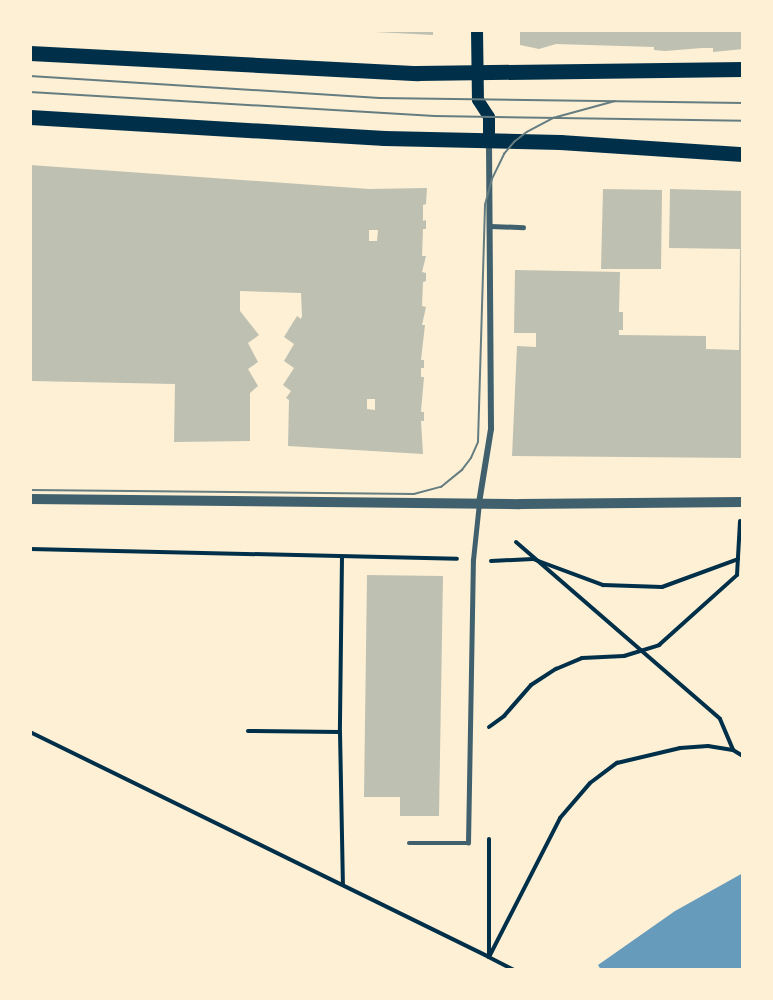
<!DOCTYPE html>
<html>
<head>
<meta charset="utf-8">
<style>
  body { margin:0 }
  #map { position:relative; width:773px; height:1000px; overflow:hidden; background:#fdf0d5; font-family:Cabin,sans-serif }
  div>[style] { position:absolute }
  .water>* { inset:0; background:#669bbc }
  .building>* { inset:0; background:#bec0b2 }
  .path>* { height:4px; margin:-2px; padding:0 2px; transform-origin:2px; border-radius:2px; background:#003049 }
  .service>* { height:4.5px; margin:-2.25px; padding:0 2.25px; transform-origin:2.25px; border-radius:2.25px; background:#3f606c }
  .minor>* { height:6px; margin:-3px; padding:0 3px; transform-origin:3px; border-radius:3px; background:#3f606c }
  .tertiary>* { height:10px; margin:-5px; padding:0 5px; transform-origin:5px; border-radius:5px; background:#3f606c }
  .secondary>* { height:12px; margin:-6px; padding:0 6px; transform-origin:6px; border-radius:6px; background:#003049 }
  .primary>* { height:15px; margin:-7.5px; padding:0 7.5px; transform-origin:7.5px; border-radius:7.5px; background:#003049 }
  .tram>* { height:1.5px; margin:-0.75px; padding:0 0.75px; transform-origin:0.75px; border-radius:0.75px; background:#657d81 }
  span { translate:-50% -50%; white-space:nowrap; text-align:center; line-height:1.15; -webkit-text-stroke:4.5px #fdf0d5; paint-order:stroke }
  .frame { position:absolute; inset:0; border:32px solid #fdf0d5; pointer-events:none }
</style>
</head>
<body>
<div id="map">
  <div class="water">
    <div style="clip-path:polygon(743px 873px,743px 970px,601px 970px,598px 965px,675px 911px)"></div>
  </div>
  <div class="building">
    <div style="clip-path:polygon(375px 30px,433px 30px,433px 35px,375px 32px)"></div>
    <div style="clip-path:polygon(520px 30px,743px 30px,743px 49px,713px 52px,713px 48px,702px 48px,665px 51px,654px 50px,654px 47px,556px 44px,539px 49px,520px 45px)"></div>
    <div style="clip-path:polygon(evenodd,30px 165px,369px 189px,427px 188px,426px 204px,423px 205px,423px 221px,426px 220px,426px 229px,423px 229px,422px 256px,426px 256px,422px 272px,426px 273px,426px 281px,423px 282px,422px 306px,426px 307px,422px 325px,425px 325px,421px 360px,424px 360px,424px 368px,421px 368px,421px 377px,424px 377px,421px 412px,424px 412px,424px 421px,421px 421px,423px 454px,288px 446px,289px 400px,286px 398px,291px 391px,283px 385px,294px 368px,284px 361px,294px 344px,284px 337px,297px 316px,301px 319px,302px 316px,301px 293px,240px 291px,240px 311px,259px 335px,248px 343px,258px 362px,248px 369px,258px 386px,250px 393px,250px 441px,174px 442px,175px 384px,30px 381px,30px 165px,369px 230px,378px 230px,377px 241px,369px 241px,369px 230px,30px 165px,367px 399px,375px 399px,375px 410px,367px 409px,367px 399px)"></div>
    <div style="clip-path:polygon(603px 189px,662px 190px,661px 269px,601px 269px)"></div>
    <div style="clip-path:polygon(670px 189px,743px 191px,743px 458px,512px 456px,517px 346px,536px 347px,536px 333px,514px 333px,515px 270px,620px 272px,619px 312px,623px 312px,623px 330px,619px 330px,619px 335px,706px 336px,706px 349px,739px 350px,740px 249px,669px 248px)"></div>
    <div style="clip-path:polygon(367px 575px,443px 576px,439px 816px,400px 816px,400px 797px,364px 797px)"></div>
  </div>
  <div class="path">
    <div style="left:516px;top:542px;width:270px;rotate:40.9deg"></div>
    <div style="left:720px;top:719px;width:33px;rotate:67deg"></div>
    <div style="left:30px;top:549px;width:427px;rotate:1.3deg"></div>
    <div style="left:342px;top:557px;width:175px;rotate:90.7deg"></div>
    <div style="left:340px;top:732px;width:152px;rotate:88.9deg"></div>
    <div style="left:491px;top:561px;width:42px;rotate:-2.7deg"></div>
    <div style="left:533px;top:559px;width:75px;rotate:20.4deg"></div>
    <div style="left:603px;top:585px;width:59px;rotate:1.9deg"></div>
    <div style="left:662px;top:587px;width:81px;rotate:-20.2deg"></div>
    <div style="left:489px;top:727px;width:19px;rotate:-36deg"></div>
    <div style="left:504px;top:716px;width:41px;rotate:-48.9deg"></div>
    <div style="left:531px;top:685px;width:30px;rotate:-33deg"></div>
    <div style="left:556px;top:669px;width:28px;rotate:-23deg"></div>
    <div style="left:582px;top:658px;width:42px;rotate:-2.7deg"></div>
    <div style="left:624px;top:656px;width:37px;rotate:-17deg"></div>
    <div style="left:659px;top:645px;width:105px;rotate:-41.9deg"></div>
    <div style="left:737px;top:575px;width:54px;rotate:-86.8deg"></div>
    <div style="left:248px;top:731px;width:92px;rotate:0.6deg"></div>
    <div style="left:30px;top:732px;width:511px;rotate:26.11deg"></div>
    <div style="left:489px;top:957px;width:118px;rotate:-90deg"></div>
    <div style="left:514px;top:970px;width:28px;rotate:-153deg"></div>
    <div style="left:489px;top:957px;width:156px;rotate:-62.9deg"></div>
    <div style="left:560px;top:818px;width:46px;rotate:-49.4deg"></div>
    <div style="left:590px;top:783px;width:34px;rotate:-37deg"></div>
    <div style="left:617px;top:763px;width:65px;rotate:-13.4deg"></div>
    <div style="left:680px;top:748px;width:28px;rotate:-4deg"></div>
    <div style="left:708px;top:746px;width:25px;rotate:9deg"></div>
    <div style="left:733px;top:750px;width:12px;rotate:31deg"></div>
  </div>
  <div class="service">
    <div style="left:490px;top:226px;width:33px;rotate:2deg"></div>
    <div style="left:409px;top:843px;width:59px"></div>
    <div style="left:468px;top:843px;width:283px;rotate:-89deg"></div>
    <div style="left:473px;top:560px;width:57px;rotate:-84deg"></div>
  </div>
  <div class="minor">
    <div style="left:479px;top:503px;width:75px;rotate:-80.8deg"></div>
    <div style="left:491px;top:429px;width:287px;rotate:-90.4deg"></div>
  </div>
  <div class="tertiary">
    <div style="left:30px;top:499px;width:490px;rotate:0.6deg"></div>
    <div style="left:520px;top:504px;width:223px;rotate:-0.5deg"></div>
  </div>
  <div class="secondary">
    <div style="left:477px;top:30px;width:70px;rotate:89.2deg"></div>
    <div style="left:478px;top:100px;width:20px;rotate:57deg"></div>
    <div style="left:489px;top:117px;width:25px;rotate:90deg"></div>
  </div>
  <div class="primary">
    <div style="left:30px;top:53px;width:388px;rotate:3deg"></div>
    <div style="left:417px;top:73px;width:326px;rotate:-0.7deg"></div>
    <div style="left:30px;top:117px;width:355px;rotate:3.4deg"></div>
    <div style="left:384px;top:138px;width:176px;rotate:1.3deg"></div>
    <div style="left:560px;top:142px;width:183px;rotate:3.8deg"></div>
  </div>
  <div class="tram">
    <div style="left:30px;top:76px;width:350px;rotate:3.6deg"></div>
    <div style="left:379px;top:98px;width:364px;rotate:0.8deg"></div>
    <div style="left:30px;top:92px;width:405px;rotate:3.4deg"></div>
    <div style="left:434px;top:116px;width:309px;rotate:0.9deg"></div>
    <div style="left:30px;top:490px;width:384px;rotate:0.6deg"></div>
    <div style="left:414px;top:494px;width:28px;rotate:-15deg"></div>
    <div style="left:441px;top:487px;width:27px;rotate:-39deg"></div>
    <div style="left:462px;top:470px;width:15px;rotate:-53deg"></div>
    <div style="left:471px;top:458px;width:17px;rotate:-66deg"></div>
    <div style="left:478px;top:442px;width:237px;rotate:-88.3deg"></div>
    <div style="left:485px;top:205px;width:27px;rotate:-75deg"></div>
    <div style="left:492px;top:179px;width:28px;rotate:-64deg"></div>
    <div style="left:504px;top:154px;width:16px;rotate:-50deg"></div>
    <div style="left:514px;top:142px;width:16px;rotate:-38deg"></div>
    <div style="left:527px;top:132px;width:30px;rotate:-28deg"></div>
    <div style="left:553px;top:118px;width:64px;rotate:-15.3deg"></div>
  </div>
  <div class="frame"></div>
</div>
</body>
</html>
